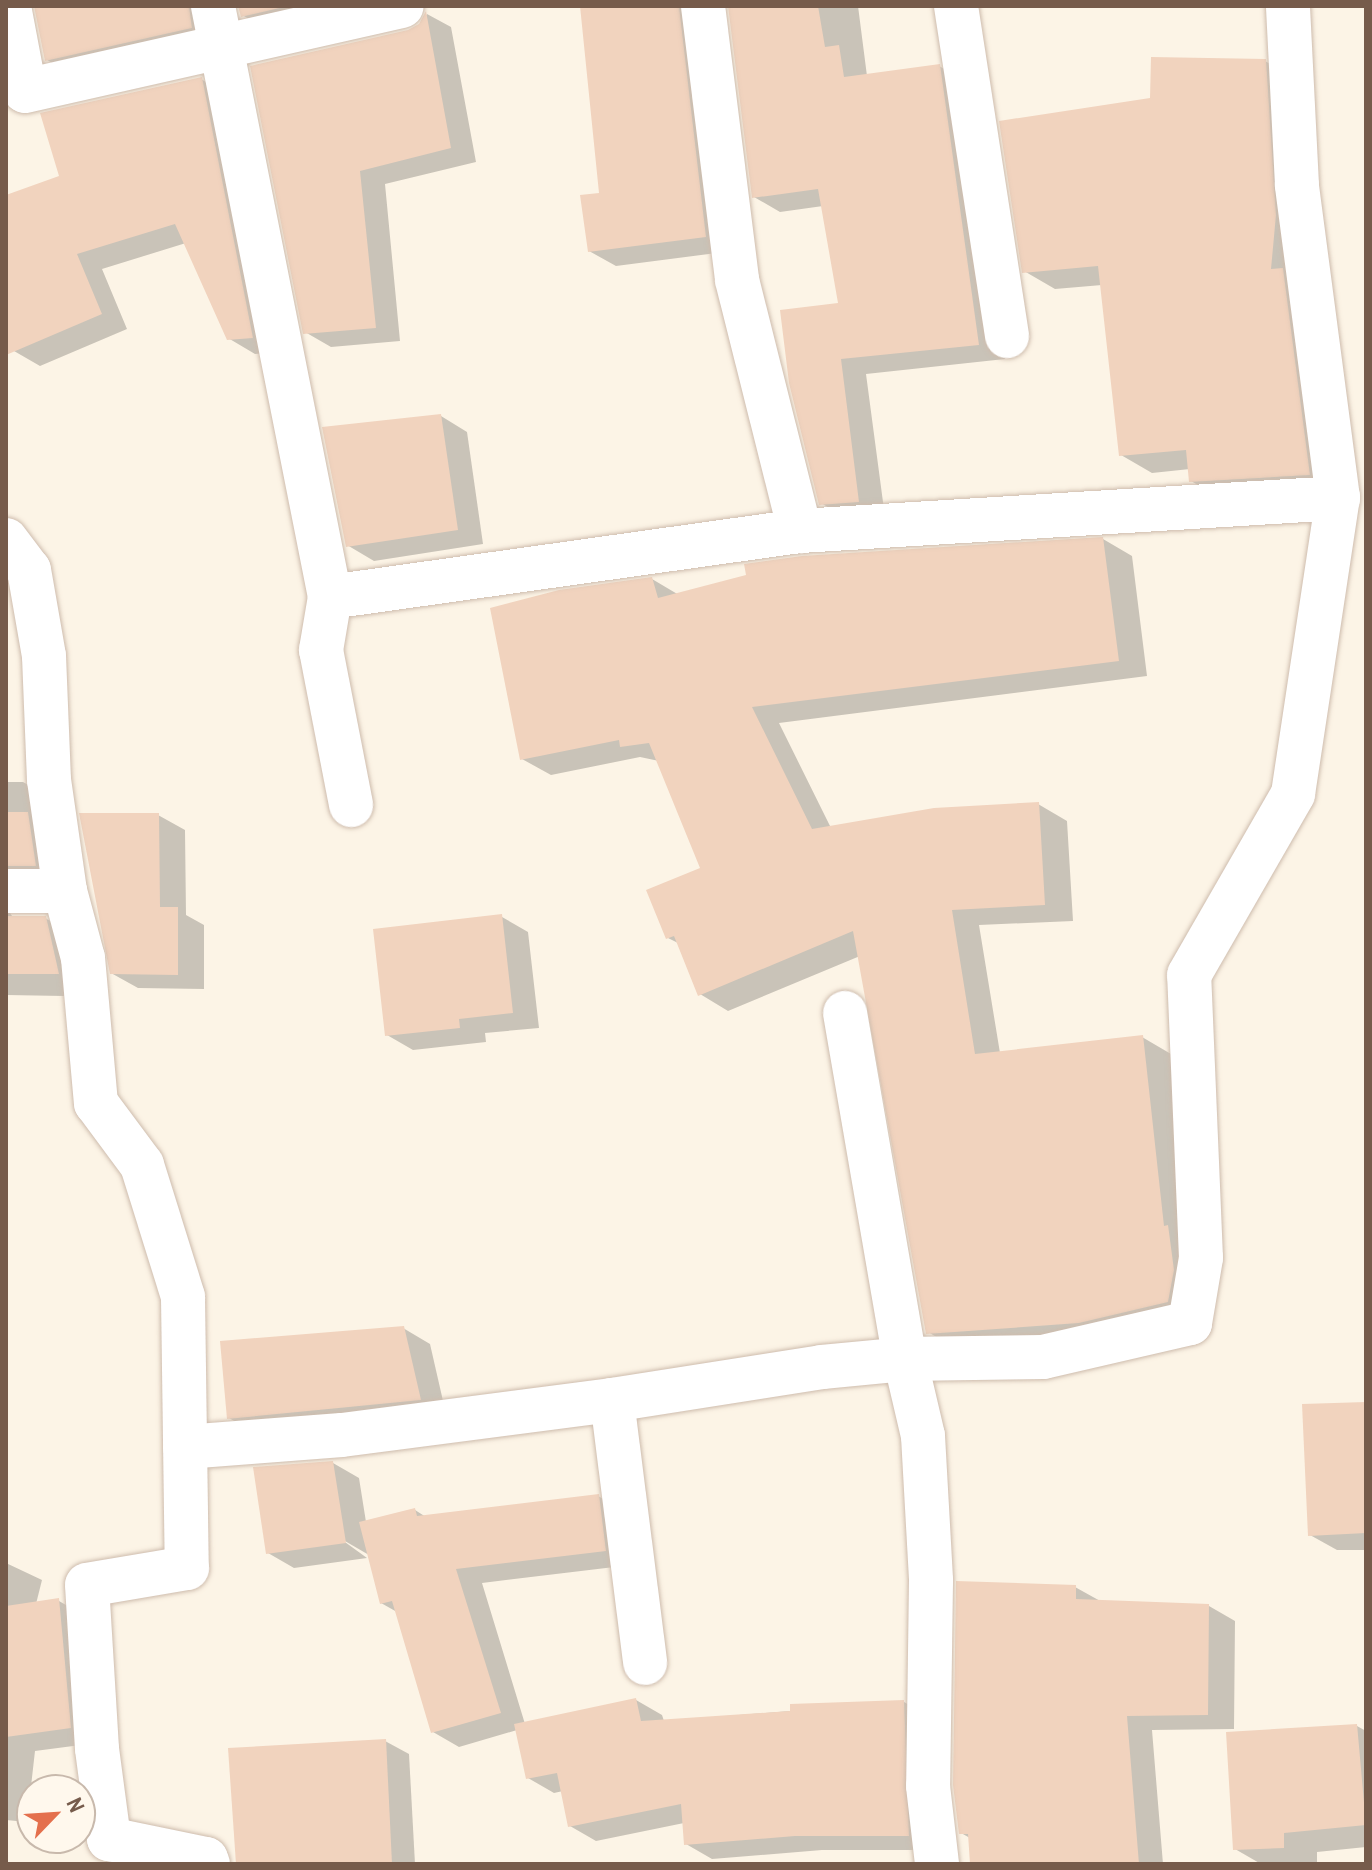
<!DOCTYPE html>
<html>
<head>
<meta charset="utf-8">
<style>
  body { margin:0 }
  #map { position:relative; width:1372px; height:1870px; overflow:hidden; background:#fcf4e6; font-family:"Archivo Narrow",sans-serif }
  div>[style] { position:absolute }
  .shadow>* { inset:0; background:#0003 }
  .building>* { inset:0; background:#f1d3be }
  .roads { filter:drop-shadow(0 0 2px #cebcad) drop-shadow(0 0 2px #cebcad) }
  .minor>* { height:44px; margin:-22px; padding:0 22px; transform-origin:22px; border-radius:22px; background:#fff }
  span { translate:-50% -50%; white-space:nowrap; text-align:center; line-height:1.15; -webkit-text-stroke:6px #fff8ed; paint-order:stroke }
  .frame { position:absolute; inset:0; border:8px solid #765b4b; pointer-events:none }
  .north { position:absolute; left:16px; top:1774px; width:80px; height:80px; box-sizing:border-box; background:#fff8ed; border:2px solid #c8b9ac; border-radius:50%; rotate:65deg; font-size:22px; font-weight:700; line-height:32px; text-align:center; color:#765b4b }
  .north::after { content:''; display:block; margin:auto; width:28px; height:36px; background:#e4704d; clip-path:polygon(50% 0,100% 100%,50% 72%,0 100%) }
</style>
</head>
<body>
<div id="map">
  <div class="shadow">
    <div style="clip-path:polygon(36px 6px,234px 6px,224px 46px,79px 78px,47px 60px)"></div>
    <div style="clip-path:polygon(239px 6px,400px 6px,275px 34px,242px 15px)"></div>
    <div style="clip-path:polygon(581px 6px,712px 6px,732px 251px,616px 266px,589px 251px,601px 195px)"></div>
    <div style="clip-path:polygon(730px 6px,858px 6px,867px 76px,939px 66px,966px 81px,1005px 359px,866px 374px,885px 517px,848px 519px,821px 503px,840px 305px,823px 206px,780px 212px,754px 197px)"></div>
    <div style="clip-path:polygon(427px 14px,451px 27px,476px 162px,385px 184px,400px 341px,331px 347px,305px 332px,253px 67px,408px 32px,421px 25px)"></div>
    <div style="clip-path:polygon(1265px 61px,1296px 79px,1340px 492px,1222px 499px,1191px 481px,1190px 469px,1152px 473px,1121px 455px,1102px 285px,1055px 289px,1024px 271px,1152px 100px)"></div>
    <div style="clip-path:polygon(201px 79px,227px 94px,278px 352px,255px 354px,228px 338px,186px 243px,102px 269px,127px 329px,40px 366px,14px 351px,6px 332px,6px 197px,62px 177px)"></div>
    <div style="clip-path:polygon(441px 416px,467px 432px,483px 544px,374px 561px,347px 545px)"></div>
    <div style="clip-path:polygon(1103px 539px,1132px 556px,1147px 676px,779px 723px,831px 828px,1038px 804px,1067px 821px,1073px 921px,979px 925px,1000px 1053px,1142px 1037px,1171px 1054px,1197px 1318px,957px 1349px,928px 1332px,860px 956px,728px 1011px,700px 994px,680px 944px,668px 938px,703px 869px,659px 761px,640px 757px,551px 775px,522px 759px,652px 579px,679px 595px)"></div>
    <div style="clip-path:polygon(6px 782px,23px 782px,50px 797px,62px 880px,7px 908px,12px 916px,45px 918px,72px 933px,64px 996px,6px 995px)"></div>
    <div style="clip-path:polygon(158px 815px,185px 830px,186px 915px,204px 925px,204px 989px,138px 988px,111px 973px)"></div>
    <div style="clip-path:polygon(502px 917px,528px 932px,539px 1028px,485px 1033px,486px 1042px,413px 1050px,387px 1035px)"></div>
    <div style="clip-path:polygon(403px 1328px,430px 1344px,446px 1414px,255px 1433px,229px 1418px)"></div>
    <div style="clip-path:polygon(1366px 1402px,1366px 1550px,1337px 1550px,1310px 1535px)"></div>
    <div style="clip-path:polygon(333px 1463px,359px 1478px,366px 1522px,415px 1510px,426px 1517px,598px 1496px,625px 1511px,631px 1565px,482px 1583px,525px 1724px,636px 1700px,662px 1715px,664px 1721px,904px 1702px,930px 1717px,934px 1850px,822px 1850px,712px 1859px,686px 1844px,684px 1823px,596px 1841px,570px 1826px,563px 1791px,554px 1793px,528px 1778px,517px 1730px,459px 1747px,433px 1732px,397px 1612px,381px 1603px,369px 1555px,338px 1537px,367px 1558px,294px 1568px,268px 1553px)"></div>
    <div style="clip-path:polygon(6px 1563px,42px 1580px,36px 1604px,59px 1601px,85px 1616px,96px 1743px,35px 1751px,27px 1822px,6px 1820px)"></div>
    <div style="clip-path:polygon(1075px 1587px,1102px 1602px,1209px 1606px,1235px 1621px,1234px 1729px,1152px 1730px,1163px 1864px,972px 1864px,970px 1838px,961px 1833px)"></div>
    <div style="clip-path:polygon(1357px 1726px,1366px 1731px,1366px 1847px,1317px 1852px,1317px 1864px,1261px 1864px,1235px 1849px)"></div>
    <div style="clip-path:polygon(385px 1741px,409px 1754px,415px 1864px,236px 1864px)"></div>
  </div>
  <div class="building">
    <div style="clip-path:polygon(34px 6px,189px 6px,192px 28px,45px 61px)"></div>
    <div style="clip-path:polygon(238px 6px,288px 6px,241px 17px)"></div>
    <div style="clip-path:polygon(580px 6px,679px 6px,706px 237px,588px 252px,580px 195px,599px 193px)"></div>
    <div style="clip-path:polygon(728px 6px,818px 6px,825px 47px,839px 45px,844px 77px,940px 64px,979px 345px,841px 359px,859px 502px,819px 505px,789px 383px,780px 310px,838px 303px,818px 189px,752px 198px)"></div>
    <div style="clip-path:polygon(426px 11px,451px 148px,360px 171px,376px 328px,303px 334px,250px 66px,408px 30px,419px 24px)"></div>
    <div style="clip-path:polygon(1151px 57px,1266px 59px,1276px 215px,1271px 269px,1283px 268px,1310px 475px,1189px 482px,1186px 450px,1119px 456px,1098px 266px,1022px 273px,999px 121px,1150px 98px)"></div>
    <div style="clip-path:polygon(202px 77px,253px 338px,227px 340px,175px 224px,77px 254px,102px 314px,6px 355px,6px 195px,59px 176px,40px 113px)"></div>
    <div style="clip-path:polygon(441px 414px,458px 530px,346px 547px,322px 427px)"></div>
    <div style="clip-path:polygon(1103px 537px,1119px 661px,752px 707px,812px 829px,934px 808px,1039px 802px,1045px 905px,952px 910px,975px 1054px,1143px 1035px,1164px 1226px,1168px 1225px,1174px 1270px,1168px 1302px,1079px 1323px,926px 1334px,853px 931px,698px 996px,674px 936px,666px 939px,646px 890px,700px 868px,649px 743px,620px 747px,619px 740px,520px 760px,490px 608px,559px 590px,652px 577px,658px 598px,746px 575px,744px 564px,802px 556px)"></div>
    <div style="clip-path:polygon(6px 812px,28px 812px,36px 866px,6px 866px)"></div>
    <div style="clip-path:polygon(79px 813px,159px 813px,160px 907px,178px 907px,178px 975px,110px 974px)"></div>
    <div style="clip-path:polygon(502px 914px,513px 1013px,459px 1019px,460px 1028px,385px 1036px,373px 929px)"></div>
    <div style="clip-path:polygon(6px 916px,46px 916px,59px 974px,6px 974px)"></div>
    <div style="clip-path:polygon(404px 1326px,421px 1400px,227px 1419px,220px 1341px)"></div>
    <div style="clip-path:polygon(1366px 1402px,1366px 1533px,1308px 1536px,1302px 1404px)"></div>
    <div style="clip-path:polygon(333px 1461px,346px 1543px,266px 1554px,253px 1467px)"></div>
    <div style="clip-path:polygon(599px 1494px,606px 1551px,456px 1569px,501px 1713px,431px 1733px,392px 1601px,380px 1604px,359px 1522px,415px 1508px,417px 1516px)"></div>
    <div style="clip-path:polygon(956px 1581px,1076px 1585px,1076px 1599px,1209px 1604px,1208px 1715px,1127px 1716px,1139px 1864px,970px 1864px,968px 1834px,959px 1834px,953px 1785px)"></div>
    <div style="clip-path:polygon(59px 1598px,71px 1728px,6px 1737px,6px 1606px)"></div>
    <div style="clip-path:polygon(636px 1698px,641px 1721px,790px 1711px,790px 1704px,904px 1700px,909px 1836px,795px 1836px,684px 1845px,681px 1804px,568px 1827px,557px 1773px,526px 1779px,514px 1724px)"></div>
    <div style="clip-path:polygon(1357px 1724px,1366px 1825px,1284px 1833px,1284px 1848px,1233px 1850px,1226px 1732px)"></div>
    <div style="clip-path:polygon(386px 1739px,392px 1864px,236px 1864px,228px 1748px)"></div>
  </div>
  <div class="roads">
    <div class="minor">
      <div style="left:9px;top:6px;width:86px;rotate:79.3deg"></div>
      <div style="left:25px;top:91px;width:386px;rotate:-12.7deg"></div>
      <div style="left:213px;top:6px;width:602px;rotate:78.8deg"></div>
      <div style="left:330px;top:597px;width:54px;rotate:99.6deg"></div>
      <div style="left:321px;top:650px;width:158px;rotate:79deg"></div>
      <div style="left:703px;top:6px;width:276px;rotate:82.9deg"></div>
      <div style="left:737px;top:280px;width:259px;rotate:75.9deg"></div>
      <div style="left:956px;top:6px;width:334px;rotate:81.2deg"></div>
      <div style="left:6px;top:540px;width:38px;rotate:53deg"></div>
      <div style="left:29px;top:570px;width:87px;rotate:80.1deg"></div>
      <div style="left:44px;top:656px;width:124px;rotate:87.7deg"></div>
      <div style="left:49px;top:780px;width:112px;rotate:81.8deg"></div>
      <div style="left:65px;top:891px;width:69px;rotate:75deg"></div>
      <div style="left:83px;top:958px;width:146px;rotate:84.9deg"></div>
      <div style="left:96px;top:1103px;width:77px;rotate:53.4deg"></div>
      <div style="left:142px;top:1165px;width:138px;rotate:72.7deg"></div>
      <div style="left:183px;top:1297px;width:271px;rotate:89.2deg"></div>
      <div style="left:187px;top:1568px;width:101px;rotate:170.4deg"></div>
      <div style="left:87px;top:1585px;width:164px;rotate:86.5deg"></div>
      <div style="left:97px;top:1749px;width:91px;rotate:82.4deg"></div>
      <div style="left:109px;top:1839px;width:99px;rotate:11.7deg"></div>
      <div style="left:206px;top:1859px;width:5px;rotate:68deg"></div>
      <div style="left:330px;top:597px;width:475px;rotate:-8deg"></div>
      <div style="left:800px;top:531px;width:539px;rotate:-3.51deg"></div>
      <div style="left:6px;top:891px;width:59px"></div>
      <div style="left:845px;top:1013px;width:351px;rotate:80.2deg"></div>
      <div style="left:905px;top:1359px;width:138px;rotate:-0.8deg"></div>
      <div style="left:1043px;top:1357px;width:151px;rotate:-13deg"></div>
      <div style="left:1190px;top:1323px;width:66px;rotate:-80.4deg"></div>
      <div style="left:1201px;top:1258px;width:283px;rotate:-92.4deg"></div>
      <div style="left:1189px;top:975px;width:209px;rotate:-60.1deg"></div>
      <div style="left:1293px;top:794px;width:299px;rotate:-81.4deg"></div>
      <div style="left:1338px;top:498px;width:316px;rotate:-97.5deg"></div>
      <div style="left:1297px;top:185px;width:179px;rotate:-92.9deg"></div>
      <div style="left:612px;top:1400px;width:213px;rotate:-8.9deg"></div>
      <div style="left:822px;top:1367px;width:83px;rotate:-5.5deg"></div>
      <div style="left:905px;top:1359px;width:79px;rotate:76.8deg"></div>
      <div style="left:923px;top:1436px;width:145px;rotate:86.8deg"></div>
      <div style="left:931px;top:1581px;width:205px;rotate:90.8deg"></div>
      <div style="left:928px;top:1786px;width:79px;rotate:83.4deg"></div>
      <div style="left:185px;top:1447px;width:157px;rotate:-4.4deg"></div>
      <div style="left:342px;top:1435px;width:272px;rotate:-7.4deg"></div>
      <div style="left:612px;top:1400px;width:265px;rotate:82.8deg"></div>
    </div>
  </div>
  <div class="frame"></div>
  <div class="north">N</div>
</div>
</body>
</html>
